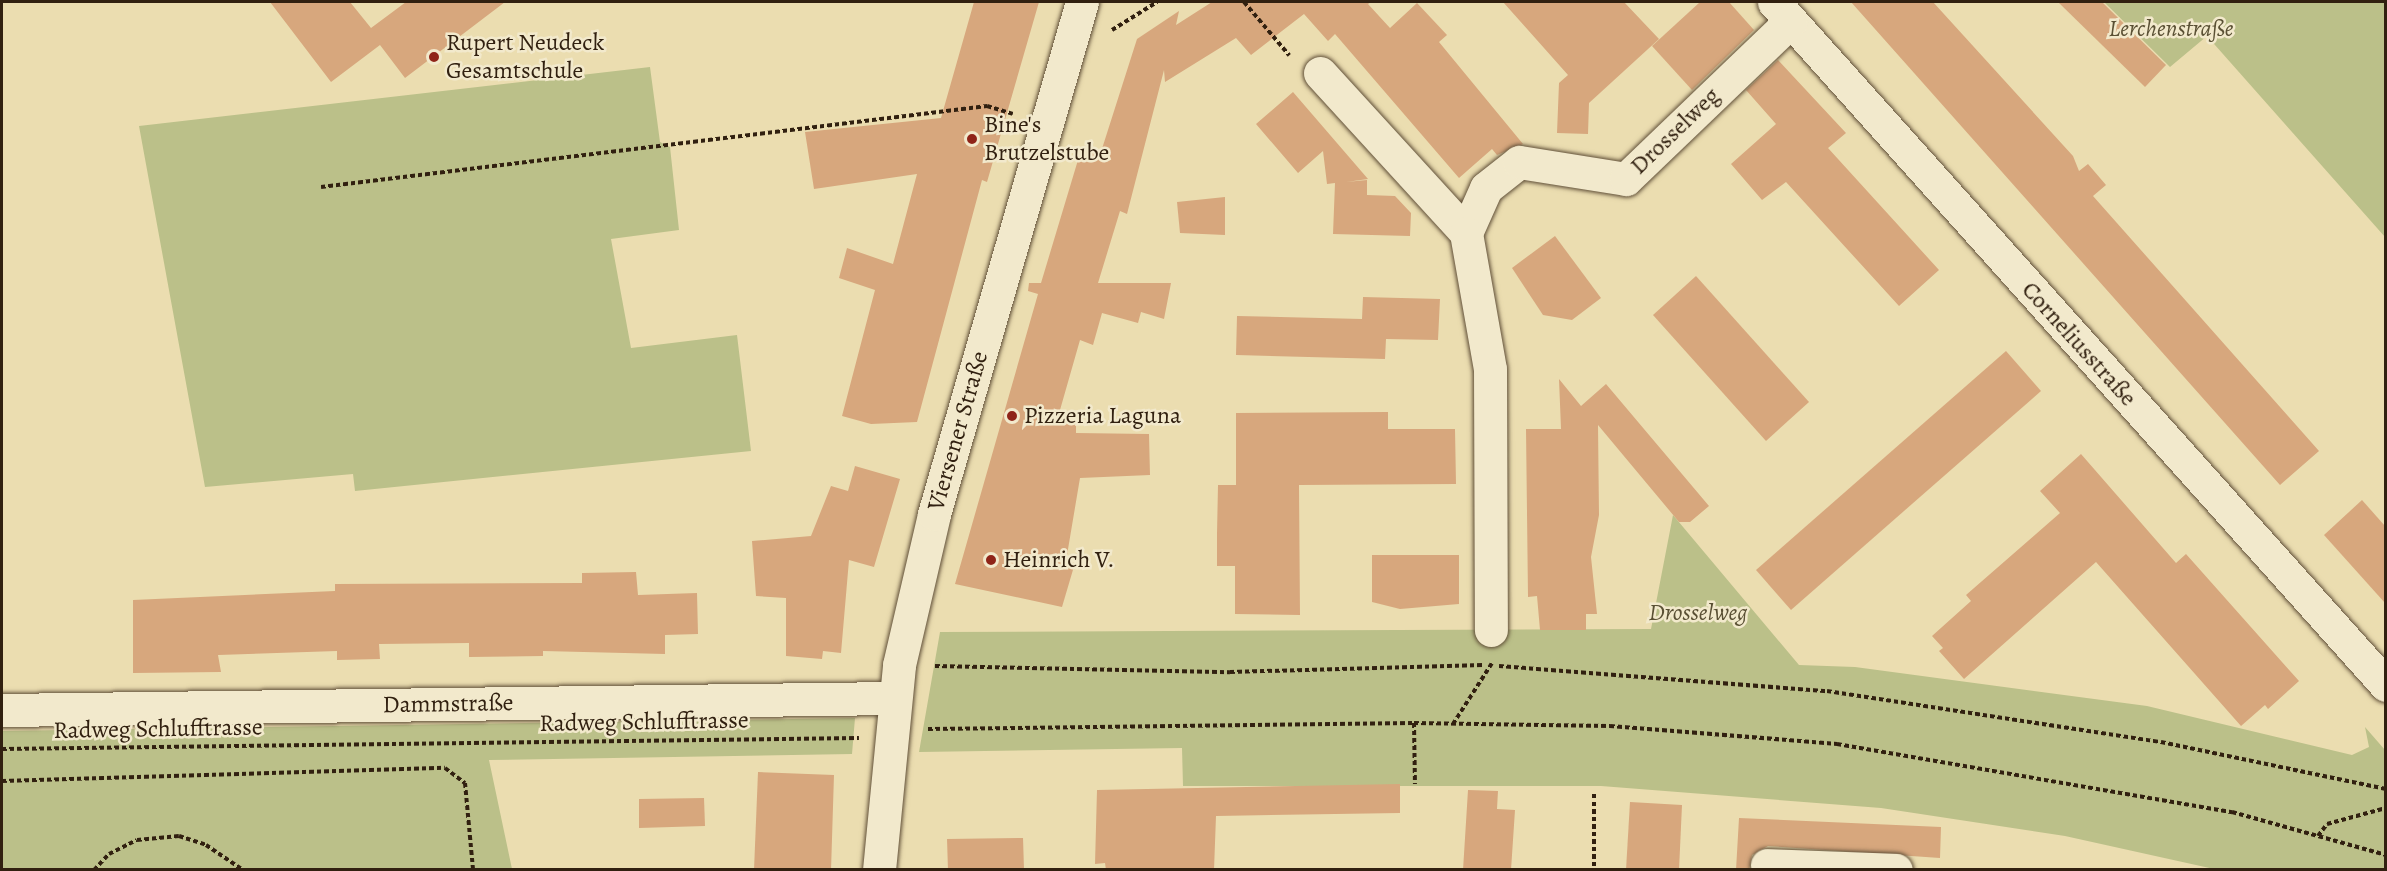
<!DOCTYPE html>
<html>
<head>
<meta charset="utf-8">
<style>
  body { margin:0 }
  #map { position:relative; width:2387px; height:871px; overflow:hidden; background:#ebddb0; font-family:Alegreya,serif }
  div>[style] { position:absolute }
  .green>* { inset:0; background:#bbc089 }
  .building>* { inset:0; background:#d7a77d }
  .path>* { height:4px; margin-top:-2px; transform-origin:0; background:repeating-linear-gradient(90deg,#312010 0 4.5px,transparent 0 7.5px) }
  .roads { filter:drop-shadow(0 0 2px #604f38) drop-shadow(0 0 2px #604f38) }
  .minor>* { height:33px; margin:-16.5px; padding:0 16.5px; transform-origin:16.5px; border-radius:16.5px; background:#f2e9cc }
  .dots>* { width:16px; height:16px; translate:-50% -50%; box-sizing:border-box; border:3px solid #f2e9cc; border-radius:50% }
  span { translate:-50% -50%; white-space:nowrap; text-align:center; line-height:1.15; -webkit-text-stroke:5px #f2e9cc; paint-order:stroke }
  .park-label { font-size:24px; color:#5a5034; font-style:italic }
  .poi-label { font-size:24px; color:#312010 }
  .left { translate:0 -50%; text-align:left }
  .street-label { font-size:24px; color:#312010 }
  .frame { position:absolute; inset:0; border:3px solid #312010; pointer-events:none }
</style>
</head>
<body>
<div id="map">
  <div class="green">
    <div style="clip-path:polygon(2104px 2px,2385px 2px,2385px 237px,2207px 36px,2170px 67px)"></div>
    <div style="clip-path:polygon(650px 67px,660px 142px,670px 147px,679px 230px,611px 239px,631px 348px,737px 335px,751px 451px,355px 491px,353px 474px,205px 487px,139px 126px)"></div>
    <div style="clip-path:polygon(1673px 515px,1799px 665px,1855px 667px,2147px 706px,2352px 755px,2369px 747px,2365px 727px,2385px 750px,2385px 869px,2214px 869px,2065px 836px,1881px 808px,1601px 786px,1183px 786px,1182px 748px,919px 752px,940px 632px,1651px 629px)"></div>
    <div style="clip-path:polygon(855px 718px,852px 754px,489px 760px,512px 869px,2px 869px,2px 731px)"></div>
  </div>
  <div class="building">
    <div style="clip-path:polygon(270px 2px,350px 2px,371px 28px,406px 2px,505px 2px,405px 78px,380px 45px,331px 82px)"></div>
    <div style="clip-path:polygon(974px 2px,1039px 2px,987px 182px,982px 180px,917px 422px,871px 424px,842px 416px,875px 290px,839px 278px,847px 248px,893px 264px,917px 174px,814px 189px,805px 132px,941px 118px)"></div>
    <div style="clip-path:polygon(1212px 2px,1371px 2px,1368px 4px,1390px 28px,1417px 3px,1447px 35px,1439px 42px,1523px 144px,1497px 155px,1492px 149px,1459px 178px,1335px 34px,1328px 41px,1304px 14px,1251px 55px,1236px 38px,1165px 82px,1164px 70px,1127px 214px,1120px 211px,1098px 283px,1171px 283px,1164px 319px,1141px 312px,1138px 323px,1102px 313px,1093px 345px,1080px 340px,1058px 417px,1076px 422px,1076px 433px,1149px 434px,1150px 475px,1080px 478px,1066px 561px,1075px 563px,1062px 607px,955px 584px,1038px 294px,1028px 291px,1029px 283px,1041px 283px,1081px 150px,1100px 155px,1137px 39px,1179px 11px,1176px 25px)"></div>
    <div style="clip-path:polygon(1503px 2px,1624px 2px,1659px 39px,1589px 103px,1588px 134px,1557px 133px,1559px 83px,1568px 75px)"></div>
    <div style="clip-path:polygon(1700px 2px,1729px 2px,1754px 30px,1692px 90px,1652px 46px)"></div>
    <div style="clip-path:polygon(1851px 2px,1933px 2px,2073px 156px,2079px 171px,2088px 164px,2106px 185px,2093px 196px,2319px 451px,2280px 485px)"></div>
    <div style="clip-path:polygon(2058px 2px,2102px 2px,2166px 65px,2145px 87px)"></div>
    <div style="clip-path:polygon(1778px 60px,1846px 133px,1828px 148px,1939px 270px,1899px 306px,1786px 182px,1762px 200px,1731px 164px,1776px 124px,1746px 90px)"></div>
    <div style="clip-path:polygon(1293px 92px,1368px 179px,1346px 182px,1367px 180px,1367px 195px,1395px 196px,1411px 213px,1410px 236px,1333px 234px,1335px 183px,1327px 184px,1323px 151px,1298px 173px,1256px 124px)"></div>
    <div style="clip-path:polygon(1225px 197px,1225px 235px,1180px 233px,1177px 202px)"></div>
    <div style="clip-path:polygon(1555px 236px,1601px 298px,1572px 320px,1543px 315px,1512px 268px)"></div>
    <div style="clip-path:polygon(1696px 276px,1809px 402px,1766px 441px,1653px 315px)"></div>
    <div style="clip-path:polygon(1363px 297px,1440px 299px,1438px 340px,1386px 339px,1385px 359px,1236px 355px,1237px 316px,1362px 319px)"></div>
    <div style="clip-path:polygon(2006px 351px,2041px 391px,1791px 610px,1756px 570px)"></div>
    <div style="clip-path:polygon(1559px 379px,1581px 406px,1606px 384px,1709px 506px,1690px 522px,1679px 522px,1598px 425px,1599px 515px,1591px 557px,1597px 614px,1586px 614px,1586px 630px,1540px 630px,1537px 596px,1528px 597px,1526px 429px,1561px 429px)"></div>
    <div style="clip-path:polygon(1388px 412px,1388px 429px,1455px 429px,1456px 484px,1299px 485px,1300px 615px,1235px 614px,1235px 566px,1217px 566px,1217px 534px,1218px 485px,1236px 485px,1236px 413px)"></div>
    <div style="clip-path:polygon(2081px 454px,2176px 563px,2186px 554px,2299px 681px,2268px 709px,2265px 705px,2241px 726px,2096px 562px,1964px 679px,1939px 651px,1943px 648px,1932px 636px,1971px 601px,1966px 595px,2060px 513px,2040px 491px)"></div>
    <div style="clip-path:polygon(855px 466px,900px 479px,874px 567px,849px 560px,841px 653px,823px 651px,822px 659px,786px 656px,786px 598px,756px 596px,752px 541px,811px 536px,831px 486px,848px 491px)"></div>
    <div style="clip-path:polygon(2362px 500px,2385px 526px,2385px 603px,2324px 535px)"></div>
    <div style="clip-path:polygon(1372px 555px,1459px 555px,1459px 604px,1400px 609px,1372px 602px)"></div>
    <div style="clip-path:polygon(636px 572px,638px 595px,697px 593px,698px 634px,665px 635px,665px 654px,543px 651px,543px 656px,469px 657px,469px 643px,379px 644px,380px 659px,337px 660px,337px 651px,218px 655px,221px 672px,133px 673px,133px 600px,335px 591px,335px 584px,582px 583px,582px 573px)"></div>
    <div style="clip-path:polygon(758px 772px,834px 775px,831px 870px,754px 870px)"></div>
    <div style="clip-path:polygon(1400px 784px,1400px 813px,1216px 816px,1214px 870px,1106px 870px,1105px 863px,1095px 864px,1097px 790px)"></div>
    <div style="clip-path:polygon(1468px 790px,1498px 791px,1497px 809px,1515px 810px,1511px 870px,1463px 870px)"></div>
    <div style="clip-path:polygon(704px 798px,705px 826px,639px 828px,639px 799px)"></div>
    <div style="clip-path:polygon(1630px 802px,1682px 805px,1679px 870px,1626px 870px)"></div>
    <div style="clip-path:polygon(1739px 818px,1941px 827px,1940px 858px,1768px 846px,1752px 855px,1749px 870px,1736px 870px)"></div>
    <div style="clip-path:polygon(1023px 838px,1024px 870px,948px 870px,947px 839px)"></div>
  </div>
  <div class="path">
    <div style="left:1244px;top:2px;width:70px;rotate:49.7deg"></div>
    <div style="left:1112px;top:30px;width:53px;rotate:-31.9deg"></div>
    <div style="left:321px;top:187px;width:671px;rotate:-6.93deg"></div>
    <div style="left:987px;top:106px;width:27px;rotate:17deg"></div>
    <div style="left:935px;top:666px;width:295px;rotate:1.2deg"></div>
    <div style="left:1230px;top:672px;width:253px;rotate:-1.6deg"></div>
    <div style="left:1499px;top:666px;width:329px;rotate:4.4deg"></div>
    <div style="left:1827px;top:691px;width:338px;rotate:8.7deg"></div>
    <div style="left:2161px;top:742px;width:230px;rotate:11.8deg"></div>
    <div style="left:1414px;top:723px;width:61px;rotate:89.1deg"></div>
    <div style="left:1453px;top:724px;width:72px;rotate:-57.4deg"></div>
    <div style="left:928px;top:729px;width:486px;rotate:-0.7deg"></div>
    <div style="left:1414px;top:723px;width:196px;rotate:0.9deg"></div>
    <div style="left:1610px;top:726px;width:228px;rotate:4.5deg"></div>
    <div style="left:1837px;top:744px;width:401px;rotate:9.8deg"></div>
    <div style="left:2232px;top:812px;width:160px;rotate:15.6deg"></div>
    <div style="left:2px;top:749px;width:857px;rotate:-0.74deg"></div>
    <div style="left:2px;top:781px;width:443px;rotate:-1.7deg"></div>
    <div style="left:445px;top:768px;width:25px;rotate:37deg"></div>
    <div style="left:465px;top:783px;width:87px;rotate:84.7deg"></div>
    <div style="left:1594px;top:794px;width:76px;rotate:90deg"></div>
    <div style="left:2318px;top:836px;width:15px;rotate:-53deg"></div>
    <div style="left:2327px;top:824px;width:61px;rotate:-15.2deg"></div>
    <div style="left:94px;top:870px;width:22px;rotate:-47deg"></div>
    <div style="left:109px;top:854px;width:31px;rotate:-27deg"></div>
    <div style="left:137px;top:840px;width:42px;rotate:-5.4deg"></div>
    <div style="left:179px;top:836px;width:28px;rotate:18deg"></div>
    <div style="left:206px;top:845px;width:45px;rotate:34deg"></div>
  </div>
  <div class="roads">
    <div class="minor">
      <div style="left:1774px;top:2px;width:917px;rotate:48.14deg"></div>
      <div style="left:1320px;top:73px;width:217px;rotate:47.6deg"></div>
      <div style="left:1466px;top:233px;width:49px;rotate:-66deg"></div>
      <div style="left:1486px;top:188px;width:42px;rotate:-38.2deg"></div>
      <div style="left:1519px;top:162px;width:108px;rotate:9deg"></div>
      <div style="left:1626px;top:179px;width:228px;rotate:-43.8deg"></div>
      <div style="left:1466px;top:233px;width:138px;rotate:80deg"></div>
      <div style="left:1490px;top:369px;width:261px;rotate:89.8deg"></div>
      <div style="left:2px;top:710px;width:893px;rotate:-0.77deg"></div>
      <div style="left:1767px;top:865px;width:129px;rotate:2.2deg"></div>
      <div style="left:879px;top:870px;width:206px;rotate:-84.4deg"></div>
      <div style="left:899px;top:665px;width:155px;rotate:-76.9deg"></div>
      <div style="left:934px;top:514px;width:533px;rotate:-73.88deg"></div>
    </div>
  </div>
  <div class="dots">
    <div style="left:434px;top:57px;background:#8f2418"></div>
    <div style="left:972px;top:139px;background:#8f2418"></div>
    <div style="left:1012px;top:416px;background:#8f2418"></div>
    <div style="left:991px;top:560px;background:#8f2418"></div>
  </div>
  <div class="park-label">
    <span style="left:2171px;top:29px">Lerchenstraße</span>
    <span style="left:1698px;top:613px">Drosselweg</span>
  </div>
  <div class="poi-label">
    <span class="left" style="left:446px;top:57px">Rupert Neudeck<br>Gesamtschule</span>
    <span class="left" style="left:984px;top:139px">Bine's<br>Brutzelstube</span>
    <span class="left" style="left:1024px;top:416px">Pizzeria Laguna</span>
    <span class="left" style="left:1003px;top:560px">Heinrich V.</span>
  </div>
  <div class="street-label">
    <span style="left:1675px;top:131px;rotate:-44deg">Drosselweg</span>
    <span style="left:2079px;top:344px;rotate:48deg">Corneliusstraße</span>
    <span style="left:958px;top:431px;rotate:-74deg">Viersener Straße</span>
    <span style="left:448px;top:704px;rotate:-1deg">Dammstraße</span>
    <span style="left:644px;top:722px;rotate:-1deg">Radweg Schlufftrasse</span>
    <span style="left:158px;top:729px;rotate:-1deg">Radweg Schlufftrasse</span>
  </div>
  <div class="frame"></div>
</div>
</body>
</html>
